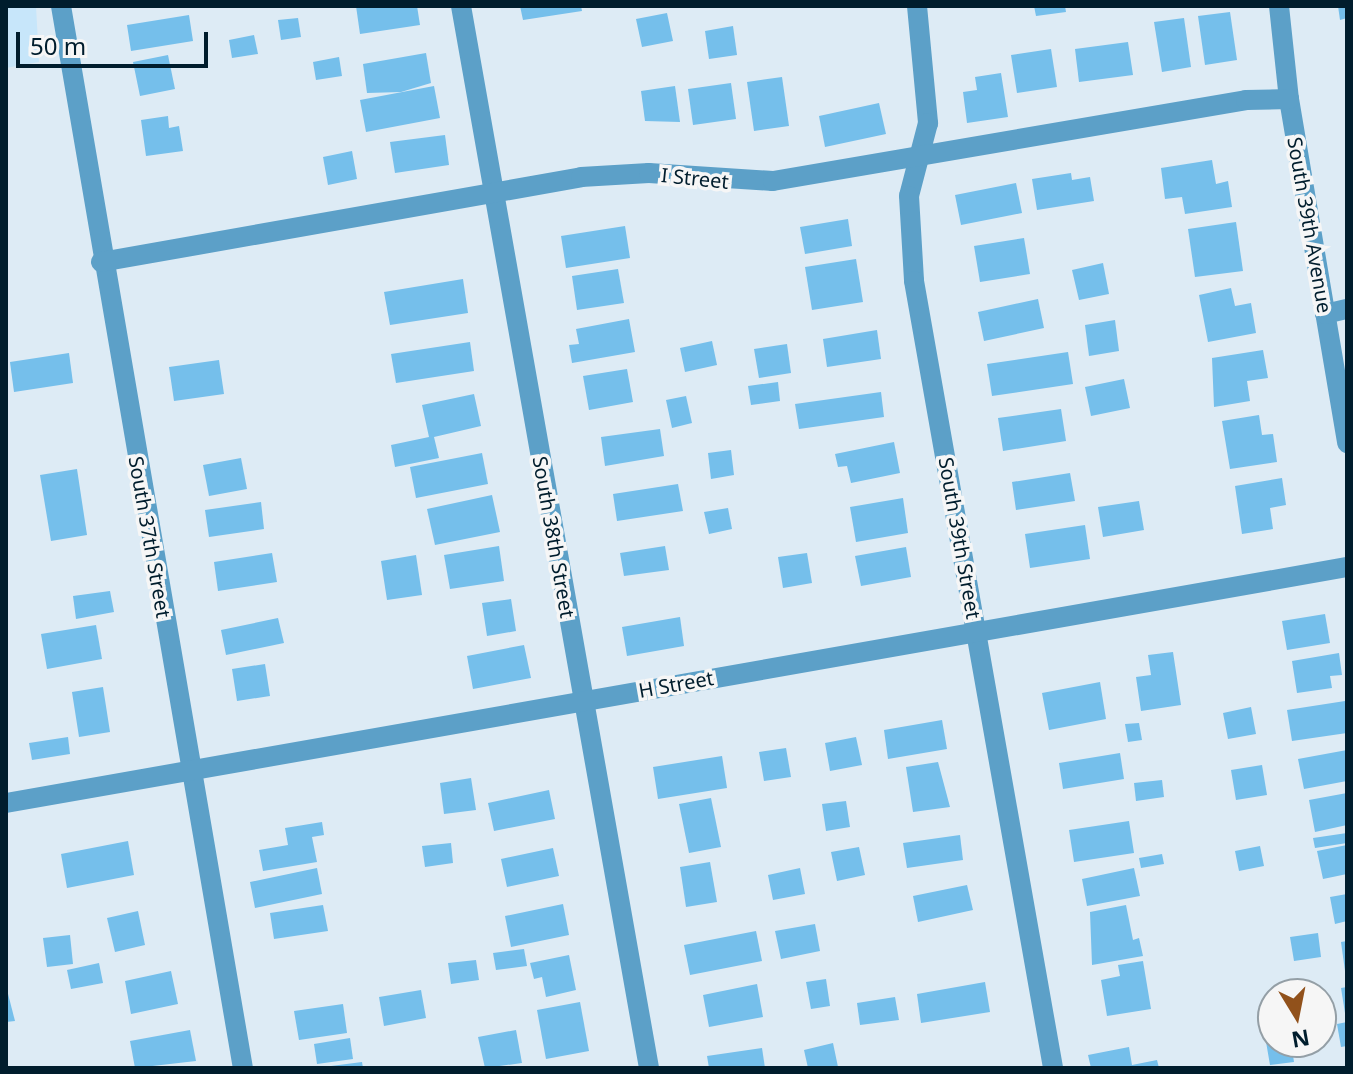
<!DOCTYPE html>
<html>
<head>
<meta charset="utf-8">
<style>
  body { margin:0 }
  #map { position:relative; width:1353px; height:1074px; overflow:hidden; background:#ddebf5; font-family:"Noto Sans",sans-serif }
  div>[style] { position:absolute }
  .built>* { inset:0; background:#c7e6fa }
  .building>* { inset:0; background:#75bfeb }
  .street>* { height:20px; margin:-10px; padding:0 10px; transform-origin:10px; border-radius:10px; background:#5ca0c8 }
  span { translate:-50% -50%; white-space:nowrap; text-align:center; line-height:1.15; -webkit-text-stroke:7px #f6f6f6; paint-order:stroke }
  .street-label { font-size:20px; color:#001d2d }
  .frame { position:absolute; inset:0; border:8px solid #001d2d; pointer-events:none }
  .north { position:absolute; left:1257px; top:978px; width:80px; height:80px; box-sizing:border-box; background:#f6f6f6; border:2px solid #949fa6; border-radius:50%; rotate:170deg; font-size:22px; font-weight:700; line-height:32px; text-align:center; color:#001d2d }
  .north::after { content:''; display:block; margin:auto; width:28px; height:36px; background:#91511b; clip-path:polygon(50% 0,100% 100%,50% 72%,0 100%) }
  .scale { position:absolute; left:16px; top:32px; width:192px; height:36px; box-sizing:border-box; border:4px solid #001d2d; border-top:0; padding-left:10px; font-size:24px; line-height:28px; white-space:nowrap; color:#001d2d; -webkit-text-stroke:6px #f6f6f6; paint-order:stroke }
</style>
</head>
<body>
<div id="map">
  <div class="built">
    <div style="clip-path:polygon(6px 6px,36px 6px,39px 62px,6px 68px)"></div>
  </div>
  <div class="building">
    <div style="clip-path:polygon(356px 6px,417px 6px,420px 25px,360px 34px)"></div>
    <div style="clip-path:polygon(520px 6px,581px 6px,582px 11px,523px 20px)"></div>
    <div style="clip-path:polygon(1034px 6px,1065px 6px,1066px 12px,1036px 16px)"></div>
    <div style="clip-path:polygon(1338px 6px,1347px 6px,1347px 18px,1340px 20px)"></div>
    <div style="clip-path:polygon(1230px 12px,1237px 60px,1205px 65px,1198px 16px)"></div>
    <div style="clip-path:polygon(667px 13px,673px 41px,642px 47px,636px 19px)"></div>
    <div style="clip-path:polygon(189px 15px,193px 41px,131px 51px,127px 25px)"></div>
    <div style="clip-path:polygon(298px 18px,301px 37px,281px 40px,278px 20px)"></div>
    <div style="clip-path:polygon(1184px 18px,1191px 67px,1162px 72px,1154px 22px)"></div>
    <div style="clip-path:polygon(733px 26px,737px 55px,709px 59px,705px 31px)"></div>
    <div style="clip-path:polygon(254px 35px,258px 54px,232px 58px,229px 40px)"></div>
    <div style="clip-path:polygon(1128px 42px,1133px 75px,1079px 82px,1075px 49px)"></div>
    <div style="clip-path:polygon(1051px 49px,1057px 87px,1017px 93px,1011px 55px)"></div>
    <div style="clip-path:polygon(426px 53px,431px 83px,401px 92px,367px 93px,363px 64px)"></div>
    <div style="clip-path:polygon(168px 55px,175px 89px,140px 96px,133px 62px)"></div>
    <div style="clip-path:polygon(339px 57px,342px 76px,316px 80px,313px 62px)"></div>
    <div style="clip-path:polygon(1001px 73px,1008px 117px,967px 123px,963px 92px,977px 90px,975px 77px)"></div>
    <div style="clip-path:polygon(782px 77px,789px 126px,754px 131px,747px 82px)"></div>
    <div style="clip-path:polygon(731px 83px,736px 119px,693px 125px,688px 89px)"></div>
    <div style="clip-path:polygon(434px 86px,440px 118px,366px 132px,360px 100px)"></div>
    <div style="clip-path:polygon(675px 86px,680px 122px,645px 121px,641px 91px)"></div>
    <div style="clip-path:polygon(879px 103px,886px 134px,825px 147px,819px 116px)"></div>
    <div style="clip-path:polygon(168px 116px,169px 128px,179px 126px,183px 151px,146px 156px,141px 120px)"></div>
    <div style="clip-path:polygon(445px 135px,449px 165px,395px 173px,390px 142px)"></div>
    <div style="clip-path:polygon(352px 151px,357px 179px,328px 185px,323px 157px)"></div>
    <div style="clip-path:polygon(1212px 160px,1216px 184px,1228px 181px,1232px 207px,1185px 214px,1182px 197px,1165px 199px,1161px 168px)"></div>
    <div style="clip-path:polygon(1071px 173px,1072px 180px,1090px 177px,1094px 201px,1037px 210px,1032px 179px)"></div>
    <div style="clip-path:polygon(1016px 183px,1022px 213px,961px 225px,955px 195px)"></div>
    <div style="clip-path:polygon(848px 219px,852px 246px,805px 254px,800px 227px)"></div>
    <div style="clip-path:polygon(1236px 222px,1243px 271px,1195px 277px,1188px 229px)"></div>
    <div style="clip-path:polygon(625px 226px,630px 258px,566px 268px,561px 236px)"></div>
    <div style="clip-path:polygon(1024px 238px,1030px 274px,980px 282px,974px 246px)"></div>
    <div style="clip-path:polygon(856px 259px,863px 302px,812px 310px,805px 267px)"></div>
    <div style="clip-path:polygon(1103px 263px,1109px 294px,1079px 300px,1072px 270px)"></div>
    <div style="clip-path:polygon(618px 269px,624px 303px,577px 310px,572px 276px)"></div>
    <div style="clip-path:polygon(463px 279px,468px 313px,390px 325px,384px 292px)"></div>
    <div style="clip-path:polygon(1231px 288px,1235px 306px,1251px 303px,1256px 333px,1208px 342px,1199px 295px)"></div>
    <div style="clip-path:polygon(1038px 299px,1044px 328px,984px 341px,978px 312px)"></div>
    <div style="clip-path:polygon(629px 319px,635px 352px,572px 363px,569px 345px,579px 344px,576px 329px)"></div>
    <div style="clip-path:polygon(1115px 320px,1119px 351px,1089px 356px,1085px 325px)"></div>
    <div style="clip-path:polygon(877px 330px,881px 359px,827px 367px,823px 339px)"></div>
    <div style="clip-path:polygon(712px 341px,717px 365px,685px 372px,680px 348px)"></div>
    <div style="clip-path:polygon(470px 342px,474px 371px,396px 383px,391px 354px)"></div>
    <div style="clip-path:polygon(787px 344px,791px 373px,759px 378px,754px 349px)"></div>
    <div style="clip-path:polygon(1263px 350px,1268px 378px,1247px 381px,1250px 401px,1214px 407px,1212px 358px)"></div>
    <div style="clip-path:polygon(1068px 352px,1073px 384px,992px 396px,987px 364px)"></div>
    <div style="clip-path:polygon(69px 353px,73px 383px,14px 392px,10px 362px)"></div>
    <div style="clip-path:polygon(219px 360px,224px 394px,174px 401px,169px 367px)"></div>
    <div style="clip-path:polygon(627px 369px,633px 402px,589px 410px,583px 376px)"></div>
    <div style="clip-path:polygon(1124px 379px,1130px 408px,1091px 416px,1085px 387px)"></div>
    <div style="clip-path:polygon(778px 382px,780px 401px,751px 405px,748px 386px)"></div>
    <div style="clip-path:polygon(881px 392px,884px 417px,799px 429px,795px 404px)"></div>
    <div style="clip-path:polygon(474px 394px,481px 426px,434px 437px,439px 458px,395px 467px,391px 445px,429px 437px,422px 405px)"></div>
    <div style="clip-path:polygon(686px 396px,692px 423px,672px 428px,666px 400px)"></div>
    <div style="clip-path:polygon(1061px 409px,1066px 441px,1003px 451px,998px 418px)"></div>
    <div style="clip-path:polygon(1259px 415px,1262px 435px,1273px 434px,1277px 462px,1230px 469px,1222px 421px)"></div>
    <div style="clip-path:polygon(660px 429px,664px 456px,605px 466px,601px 437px)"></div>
    <div style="clip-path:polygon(894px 442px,900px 473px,851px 483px,847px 466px,838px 467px,835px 454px)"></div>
    <div style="clip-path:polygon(731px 450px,734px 475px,711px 479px,708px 453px)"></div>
    <div style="clip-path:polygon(482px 453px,488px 484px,416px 498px,410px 467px)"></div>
    <div style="clip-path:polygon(241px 458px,247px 489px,209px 496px,203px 465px)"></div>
    <div style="clip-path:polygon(77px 469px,87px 535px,51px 541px,40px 475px)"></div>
    <div style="clip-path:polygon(1070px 473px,1075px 501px,1016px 510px,1012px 482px)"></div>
    <div style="clip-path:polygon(1282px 478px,1286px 505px,1270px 508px,1273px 529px,1242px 534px,1235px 486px)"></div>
    <div style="clip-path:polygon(678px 484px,683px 511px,617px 521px,613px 494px)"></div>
    <div style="clip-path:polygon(492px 495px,500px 532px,435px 545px,427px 509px)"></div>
    <div style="clip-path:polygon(903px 498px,908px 533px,856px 542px,850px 507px)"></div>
    <div style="clip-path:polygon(1139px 501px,1144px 530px,1103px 537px,1098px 507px)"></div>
    <div style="clip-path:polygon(261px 502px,264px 529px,209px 537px,205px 510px)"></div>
    <div style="clip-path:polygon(728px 508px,732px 529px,709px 534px,704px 512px)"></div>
    <div style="clip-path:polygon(1085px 525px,1090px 559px,1030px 568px,1025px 534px)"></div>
    <div style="clip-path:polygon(499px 546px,504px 581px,450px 589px,444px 555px)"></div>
    <div style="clip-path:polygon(665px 546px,669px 570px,624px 576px,620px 553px)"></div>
    <div style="clip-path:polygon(906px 547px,911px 577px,861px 586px,855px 556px)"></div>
    <div style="clip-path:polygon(272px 553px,277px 582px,218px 591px,214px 562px)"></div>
    <div style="clip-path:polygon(807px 553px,812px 583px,783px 588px,778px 557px)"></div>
    <div style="clip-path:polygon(416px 555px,422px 595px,387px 600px,381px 561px)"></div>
    <div style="clip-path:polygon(110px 591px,114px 612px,76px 619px,73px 596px)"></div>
    <div style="clip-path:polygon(511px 599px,516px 631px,487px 636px,482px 603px)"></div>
    <div style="clip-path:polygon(1325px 614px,1330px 643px,1287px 650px,1282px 621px)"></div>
    <div style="clip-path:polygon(680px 617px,684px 646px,627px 656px,622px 627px)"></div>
    <div style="clip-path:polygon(278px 618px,284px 643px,226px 655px,221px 630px)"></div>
    <div style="clip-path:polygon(96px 625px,102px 659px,47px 669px,41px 634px)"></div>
    <div style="clip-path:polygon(524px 645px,531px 678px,473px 689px,467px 656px)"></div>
    <div style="clip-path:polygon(1173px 652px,1181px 705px,1141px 711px,1136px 677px,1151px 675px,1148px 655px)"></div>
    <div style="clip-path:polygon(1339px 653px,1342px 675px,1330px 676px,1332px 688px,1297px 693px,1292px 661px)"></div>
    <div style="clip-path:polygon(265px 664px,270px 696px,237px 701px,232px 669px)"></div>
    <div style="clip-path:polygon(1100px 682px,1106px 719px,1049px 730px,1042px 693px)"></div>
    <div style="clip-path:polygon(103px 687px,110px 732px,79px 737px,72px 692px)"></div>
    <div style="clip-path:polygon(1345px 701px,1347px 733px,1292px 741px,1287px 710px)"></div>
    <div style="clip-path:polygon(1251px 707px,1256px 734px,1228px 739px,1223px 713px)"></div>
    <div style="clip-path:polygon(942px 720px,947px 749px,888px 759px,884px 730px)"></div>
    <div style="clip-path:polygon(1139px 723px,1142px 740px,1128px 742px,1125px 724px)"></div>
    <div style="clip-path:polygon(68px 737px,70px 754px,32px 760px,29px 743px)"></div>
    <div style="clip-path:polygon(856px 737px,862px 765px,830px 771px,825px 743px)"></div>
    <div style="clip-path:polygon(786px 748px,791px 777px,764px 781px,759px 752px)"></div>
    <div style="clip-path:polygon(1347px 750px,1347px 781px,1304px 789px,1298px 759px)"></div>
    <div style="clip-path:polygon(1120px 753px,1124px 779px,1063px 789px,1059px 763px)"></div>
    <div style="clip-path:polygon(722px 756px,727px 788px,658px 799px,653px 767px)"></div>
    <div style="clip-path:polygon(938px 762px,950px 807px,913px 812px,906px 767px)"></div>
    <div style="clip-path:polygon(1262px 765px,1267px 795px,1236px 800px,1231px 770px)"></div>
    <div style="clip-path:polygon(471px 778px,476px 810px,444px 814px,440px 783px)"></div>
    <div style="clip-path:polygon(1162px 780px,1164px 797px,1136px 801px,1134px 783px)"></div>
    <div style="clip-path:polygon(549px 790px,555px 819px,494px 831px,488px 803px)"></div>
    <div style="clip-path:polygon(1347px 793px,1347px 825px,1315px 832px,1309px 800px)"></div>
    <div style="clip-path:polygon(711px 798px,721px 847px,689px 853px,679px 804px)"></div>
    <div style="clip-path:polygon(846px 801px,850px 827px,826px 831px,822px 804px)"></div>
    <div style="clip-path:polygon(1129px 821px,1134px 853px,1074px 862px,1069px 830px)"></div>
    <div style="clip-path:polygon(322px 822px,324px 835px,312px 837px,317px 862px,263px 871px,259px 850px,288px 845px,285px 828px)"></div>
    <div style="clip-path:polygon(1347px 833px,1347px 843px,1315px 848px,1313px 838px)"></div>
    <div style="clip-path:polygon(960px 835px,963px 860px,907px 868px,903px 843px)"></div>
    <div style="clip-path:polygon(128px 841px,134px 875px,67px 888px,61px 854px)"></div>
    <div style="clip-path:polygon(451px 843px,453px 863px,425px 867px,422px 846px)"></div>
    <div style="clip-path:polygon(1347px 845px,1347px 874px,1323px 879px,1317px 851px)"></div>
    <div style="clip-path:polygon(1260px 846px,1264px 866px,1239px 871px,1235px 851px)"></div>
    <div style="clip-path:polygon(859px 847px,865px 875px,837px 881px,831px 852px)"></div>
    <div style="clip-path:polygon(553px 848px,559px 876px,507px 887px,501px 859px)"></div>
    <div style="clip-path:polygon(1162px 854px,1164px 864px,1141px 868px,1139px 858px)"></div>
    <div style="clip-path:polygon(710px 862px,717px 902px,686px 907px,680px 867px)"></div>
    <div style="clip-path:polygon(317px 868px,322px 894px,255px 908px,250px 882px)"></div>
    <div style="clip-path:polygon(800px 868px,805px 894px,773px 900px,768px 875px)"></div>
    <div style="clip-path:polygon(1134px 868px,1140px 896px,1087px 906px,1082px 879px)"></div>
    <div style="clip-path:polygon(967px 885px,973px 910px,918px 922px,913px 896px)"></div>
    <div style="clip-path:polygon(1347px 894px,1347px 921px,1335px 924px,1330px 897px)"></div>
    <div style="clip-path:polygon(563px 904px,569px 935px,511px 947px,505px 916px)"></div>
    <div style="clip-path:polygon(323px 905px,328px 931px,274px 939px,270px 913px)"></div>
    <div style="clip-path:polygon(1126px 905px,1133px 940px,1139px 938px,1143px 956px,1092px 965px,1090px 912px)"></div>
    <div style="clip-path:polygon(138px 911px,145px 945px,115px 952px,107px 918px)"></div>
    <div style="clip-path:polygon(815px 924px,820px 951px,781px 959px,775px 931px)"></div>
    <div style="clip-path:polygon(756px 931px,762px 961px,690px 975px,684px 945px)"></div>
    <div style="clip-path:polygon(1318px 933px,1321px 957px,1294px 961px,1290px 937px)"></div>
    <div style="clip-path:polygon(70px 935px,73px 964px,47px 967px,43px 938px)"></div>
    <div style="clip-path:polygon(1347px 941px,1347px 971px,1345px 971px,1341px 942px)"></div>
    <div style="clip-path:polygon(524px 949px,527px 966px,496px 970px,493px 953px)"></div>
    <div style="clip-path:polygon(569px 955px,576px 990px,546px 997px,542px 977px,534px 979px,530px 963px)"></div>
    <div style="clip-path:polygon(476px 960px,479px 980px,451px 984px,448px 963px)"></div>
    <div style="clip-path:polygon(1143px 961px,1151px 1009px,1107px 1016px,1101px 980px,1120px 976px,1118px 965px)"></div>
    <div style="clip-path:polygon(99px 963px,103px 983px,71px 989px,67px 970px)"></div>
    <div style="clip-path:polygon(171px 971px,178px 1004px,131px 1014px,125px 981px)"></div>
    <div style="clip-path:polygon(826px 979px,830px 1006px,811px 1009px,806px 982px)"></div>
    <div style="clip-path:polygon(985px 982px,990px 1012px,921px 1023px,917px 994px)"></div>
    <div style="clip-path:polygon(757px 984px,763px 1017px,709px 1027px,703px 995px)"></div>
    <div style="clip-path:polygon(1309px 984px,1310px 994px,1286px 994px,1286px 986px)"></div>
    <div style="clip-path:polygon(6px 986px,15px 1021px,6px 1022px)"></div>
    <div style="clip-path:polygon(1347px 987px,1347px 1013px,1345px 1013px,1341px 988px)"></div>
    <div style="clip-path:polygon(421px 990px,426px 1018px,384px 1026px,379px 997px)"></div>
    <div style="clip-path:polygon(895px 997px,899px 1020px,860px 1025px,857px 1003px)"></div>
    <div style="clip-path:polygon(580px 1002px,589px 1051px,546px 1059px,537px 1010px)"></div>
    <div style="clip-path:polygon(343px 1004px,347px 1033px,299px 1040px,294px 1011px)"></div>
    <div style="clip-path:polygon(1347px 1022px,1347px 1046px,1341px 1047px,1337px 1024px)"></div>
    <div style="clip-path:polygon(190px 1030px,196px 1061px,135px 1068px,130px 1041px)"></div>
    <div style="clip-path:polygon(516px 1030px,522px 1063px,485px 1068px,478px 1037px)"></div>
    <div style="clip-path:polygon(1273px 1035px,1273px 1042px,1291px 1042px,1294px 1062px,1270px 1065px,1265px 1036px)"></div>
    <div style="clip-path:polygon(350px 1038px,353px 1059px,317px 1064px,314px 1044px)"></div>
    <div style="clip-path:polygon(833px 1043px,838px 1067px,808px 1068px,804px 1050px)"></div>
    <div style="clip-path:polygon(1129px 1047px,1132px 1065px,1157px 1060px,1159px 1068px,1091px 1068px,1088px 1055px)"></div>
    <div style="clip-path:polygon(762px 1048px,765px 1068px,709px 1068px,707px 1056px)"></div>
    <div style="clip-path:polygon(362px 1062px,363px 1068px,331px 1068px,331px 1066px)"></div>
  </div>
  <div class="street">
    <div style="left:61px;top:6px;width:1077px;rotate:80.28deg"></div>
    <div style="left:461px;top:6px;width:1079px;rotate:79.96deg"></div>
    <div style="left:917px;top:6px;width:118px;rotate:84.6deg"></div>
    <div style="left:928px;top:123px;width:75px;rotate:104.6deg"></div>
    <div style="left:909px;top:196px;width:85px;rotate:86.6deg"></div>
    <div style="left:914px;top:281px;width:799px;rotate:79.98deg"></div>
    <div style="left:1279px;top:6px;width:94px;rotate:83.9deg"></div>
    <div style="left:1289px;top:99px;width:349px;rotate:80.4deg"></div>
    <div style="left:101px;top:262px;width:487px;rotate:-10deg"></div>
    <div style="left:581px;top:177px;width:68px;rotate:-3.4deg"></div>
    <div style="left:649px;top:173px;width:124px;rotate:3.7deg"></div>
    <div style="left:773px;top:181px;width:480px;rotate:-9.7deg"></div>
    <div style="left:1246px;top:100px;width:43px;rotate:-1.3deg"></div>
    <div style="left:1325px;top:314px;width:23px;rotate:-13deg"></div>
    <div style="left:6px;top:803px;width:1362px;rotate:-9.98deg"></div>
  </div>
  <div class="street-label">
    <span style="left:695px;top:178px;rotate:6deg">I Street</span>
    <span style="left:1310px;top:225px;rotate:80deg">South 39th Avenue</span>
    <span style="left:150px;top:537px;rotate:80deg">South 37th Street</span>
    <span style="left:554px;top:537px;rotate:80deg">South 38th Street</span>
    <span style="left:960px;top:538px;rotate:80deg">South 39th Street</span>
    <span style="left:676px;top:684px;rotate:-10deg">H Street</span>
  </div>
  <div class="frame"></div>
  <div class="north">N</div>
  <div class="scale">50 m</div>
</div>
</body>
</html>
